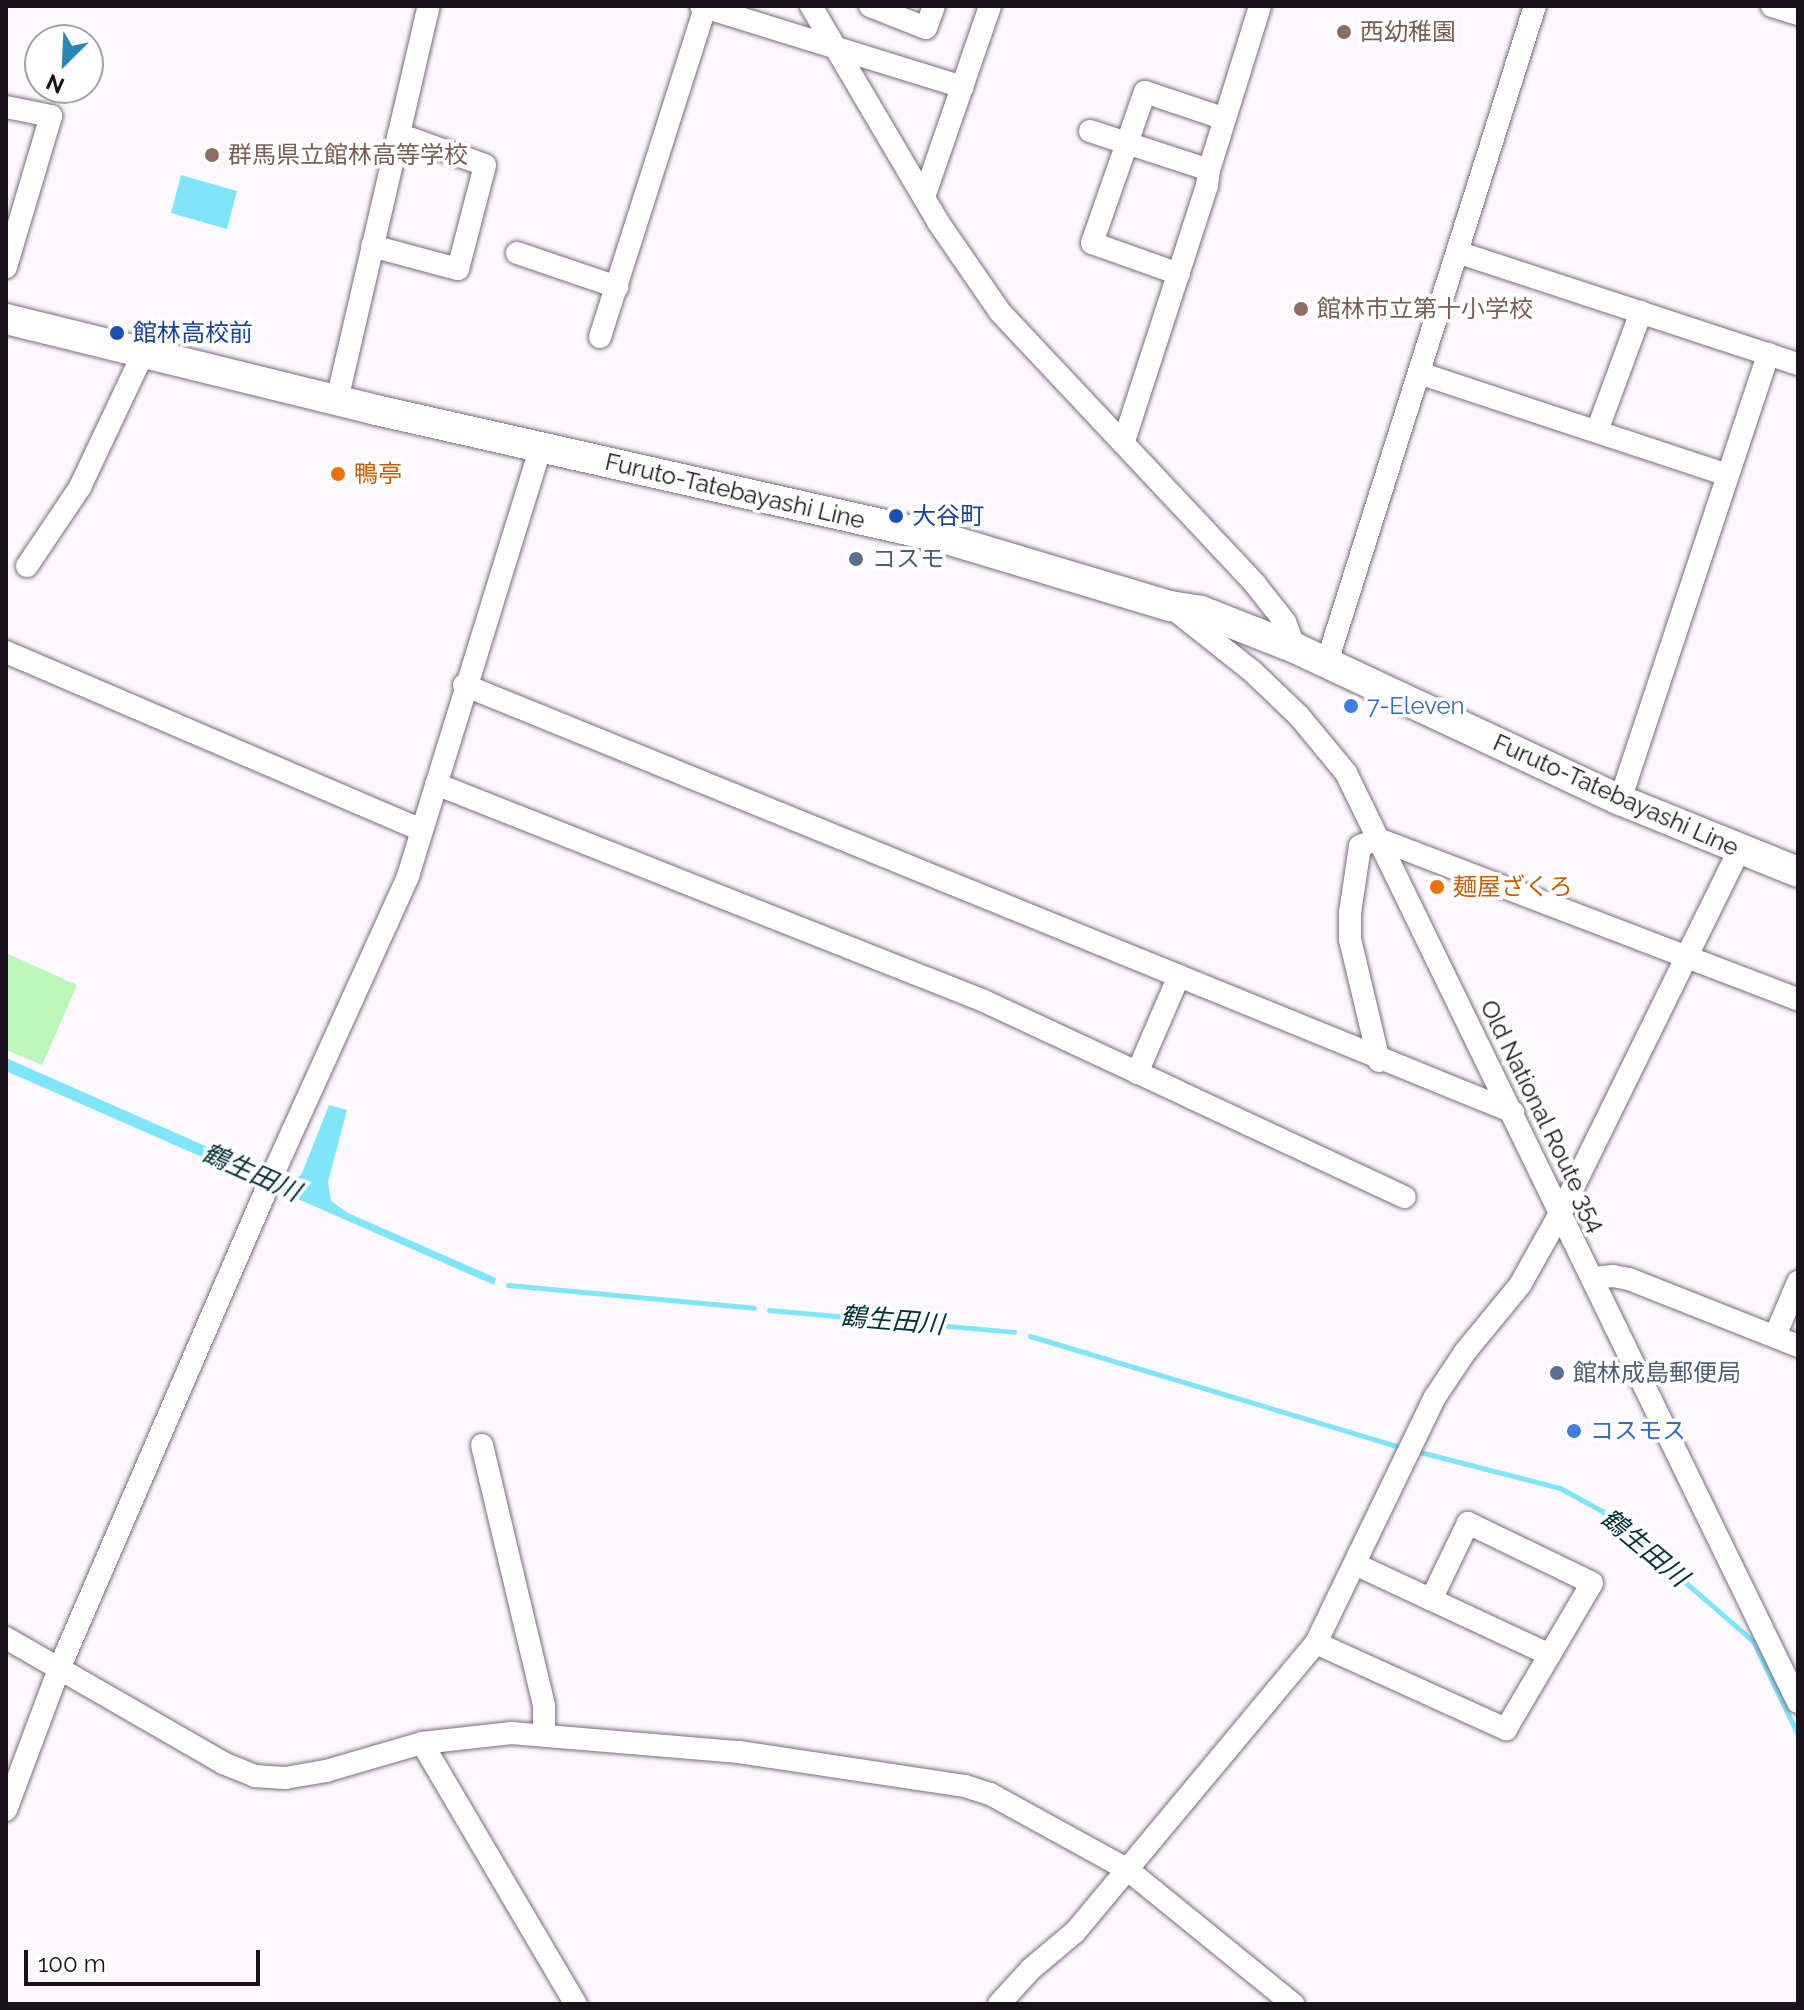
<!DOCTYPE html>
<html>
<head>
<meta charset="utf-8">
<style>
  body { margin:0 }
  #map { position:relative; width:1804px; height:2010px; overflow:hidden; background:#fcf8fd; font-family:Raleway,"Noto Sans JP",sans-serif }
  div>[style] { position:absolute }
  .green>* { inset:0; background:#bcf6bb }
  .water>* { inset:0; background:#7fe5fb }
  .stream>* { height:5px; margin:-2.5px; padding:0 2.5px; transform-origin:2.5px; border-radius:2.5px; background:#7fe5fb }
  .roads { filter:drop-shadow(0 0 2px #7c697f) drop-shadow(0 0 2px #7c697f) }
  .minor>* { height:22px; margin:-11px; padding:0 11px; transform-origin:11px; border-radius:11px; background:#fff }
  .major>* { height:30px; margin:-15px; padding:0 15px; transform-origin:15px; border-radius:15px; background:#fff }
  .dots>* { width:22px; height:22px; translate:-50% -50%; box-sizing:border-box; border:4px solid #fff; border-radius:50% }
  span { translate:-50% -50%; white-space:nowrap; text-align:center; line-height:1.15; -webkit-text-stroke:7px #fff; paint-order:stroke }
  .education-label { font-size:24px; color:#785e54 }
  .left { translate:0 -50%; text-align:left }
  .transit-label { font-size:24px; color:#164399 }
  .food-label { font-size:24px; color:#c56008 }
  .street-label { font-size:24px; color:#1a121b }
  .service-label { font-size:24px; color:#4e5e75 }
  .shop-label { font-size:24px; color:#366cbe }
  .water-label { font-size:26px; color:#00313b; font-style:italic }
  .frame { position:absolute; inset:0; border:8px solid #1a121b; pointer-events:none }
  .north { position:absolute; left:24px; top:24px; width:80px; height:80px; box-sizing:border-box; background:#fff; border:2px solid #a3a0a4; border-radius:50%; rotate:204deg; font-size:22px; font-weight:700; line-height:32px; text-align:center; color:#1a121b }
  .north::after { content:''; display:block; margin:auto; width:28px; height:36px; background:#2789b3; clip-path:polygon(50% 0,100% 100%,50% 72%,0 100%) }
  .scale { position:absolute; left:24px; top:1950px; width:236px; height:36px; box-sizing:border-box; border:4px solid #1a121b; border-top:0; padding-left:10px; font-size:24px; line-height:28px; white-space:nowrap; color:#1a121b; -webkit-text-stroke:6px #fff; paint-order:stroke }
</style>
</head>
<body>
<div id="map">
  <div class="green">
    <div style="clip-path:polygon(6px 953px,77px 985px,42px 1065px,6px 1050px)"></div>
  </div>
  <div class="water">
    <div style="clip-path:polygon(181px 175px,237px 191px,227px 229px,171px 213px)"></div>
    <div style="clip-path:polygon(6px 1058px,285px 1181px,297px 1179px,302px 1173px,329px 1105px,347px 1110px,328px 1182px,331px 1201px,348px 1213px,496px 1278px,494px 1285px,6px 1071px)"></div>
  </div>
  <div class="stream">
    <div style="left:508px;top:1285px;width:247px;rotate:5.3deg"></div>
    <div style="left:769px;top:1310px;width:246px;rotate:5.1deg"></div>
    <div style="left:1030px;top:1336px;width:383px;rotate:16.7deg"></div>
    <div style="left:1420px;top:1452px;width:145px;rotate:14.4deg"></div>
    <div style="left:1560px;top:1488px;width:50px;rotate:28.6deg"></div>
    <div style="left:1604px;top:1512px;width:197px;rotate:40.9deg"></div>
    <div style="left:1753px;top:1641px;width:104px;rotate:64.4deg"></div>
  </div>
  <div class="roads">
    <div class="minor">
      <div style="left:701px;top:6px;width:274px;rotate:17.2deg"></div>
      <div style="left:811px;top:6px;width:251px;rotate:59.5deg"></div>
      <div style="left:938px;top:222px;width:109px;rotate:55.4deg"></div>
      <div style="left:1000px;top:312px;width:373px;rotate:46.8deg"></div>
      <div style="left:1255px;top:584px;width:48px;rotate:51.7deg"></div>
      <div style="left:1285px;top:622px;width:28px;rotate:69deg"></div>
      <div style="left:870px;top:6px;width:60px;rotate:21.4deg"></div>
      <div style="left:926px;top:28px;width:23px;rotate:-70deg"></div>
      <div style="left:1772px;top:6px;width:27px;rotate:17deg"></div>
      <div style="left:6px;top:107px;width:46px;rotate:11.3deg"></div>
      <div style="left:51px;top:116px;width:158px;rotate:106.6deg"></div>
      <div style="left:1090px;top:131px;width:125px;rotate:18.1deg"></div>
      <div style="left:924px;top:197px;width:202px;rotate:-70.9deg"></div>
      <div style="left:372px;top:246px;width:89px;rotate:15deg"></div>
      <div style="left:458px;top:269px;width:107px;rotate:-75.4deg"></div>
      <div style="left:485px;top:165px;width:92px;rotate:-160.4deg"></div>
      <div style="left:1457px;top:252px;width:359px;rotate:18.2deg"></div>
      <div style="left:517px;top:253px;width:106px;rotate:18.8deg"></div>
      <div style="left:1179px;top:274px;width:92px;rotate:-160.4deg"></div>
      <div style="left:1092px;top:243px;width:160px;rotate:-70.7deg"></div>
      <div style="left:1145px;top:92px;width:84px;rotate:18.6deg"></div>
      <div style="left:600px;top:337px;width:346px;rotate:-72.3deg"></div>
      <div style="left:1419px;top:373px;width:325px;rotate:18.3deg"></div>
      <div style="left:337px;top:400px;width:405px;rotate:-76.9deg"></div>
      <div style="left:1597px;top:431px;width:127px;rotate:-69.7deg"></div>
      <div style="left:1124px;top:441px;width:268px;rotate:-72deg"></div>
      <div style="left:1207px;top:186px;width:16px;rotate:-83deg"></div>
      <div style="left:1209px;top:170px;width:172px;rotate:-72.7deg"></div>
      <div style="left:27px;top:566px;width:95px;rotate:-56.1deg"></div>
      <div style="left:80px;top:487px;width:147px;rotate:-64.7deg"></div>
      <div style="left:1171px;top:607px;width:105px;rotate:38.4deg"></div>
      <div style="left:1253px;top:672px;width:64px;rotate:43.7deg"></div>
      <div style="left:1299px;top:716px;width:74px;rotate:50.5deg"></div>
      <div style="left:1346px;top:773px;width:1033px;rotate:64.06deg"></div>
      <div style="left:6px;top:652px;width:452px;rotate:23.2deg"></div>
      <div style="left:1327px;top:662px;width:688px;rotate:-72.41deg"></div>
      <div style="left:464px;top:685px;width:1133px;rotate:22.15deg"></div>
      <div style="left:436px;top:784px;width:589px;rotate:21.6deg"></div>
      <div style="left:984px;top:1001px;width:464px;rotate:25deg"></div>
      <div style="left:1620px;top:800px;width:470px;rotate:-71.6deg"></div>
      <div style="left:1379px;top:1061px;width:125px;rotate:-103.4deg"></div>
      <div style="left:1350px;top:939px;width:26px;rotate:-90deg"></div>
      <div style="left:1350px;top:913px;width:68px;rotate:-81.5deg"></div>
      <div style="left:1360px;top:846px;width:19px;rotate:-21deg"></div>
      <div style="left:1378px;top:839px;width:449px;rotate:20.9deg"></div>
      <div style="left:1137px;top:1073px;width:106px;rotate:-66.6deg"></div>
      <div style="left:1594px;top:1278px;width:19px;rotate:-6deg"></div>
      <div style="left:1613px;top:1276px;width:16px;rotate:11deg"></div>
      <div style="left:1629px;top:1279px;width:182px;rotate:21.6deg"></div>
      <div style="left:1775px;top:1336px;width:59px;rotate:-66.9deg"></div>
      <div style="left:482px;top:1445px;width:268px;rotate:76.6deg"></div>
      <div style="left:544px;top:1706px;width:27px;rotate:90deg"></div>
      <div style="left:1355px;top:1564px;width:215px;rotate:25deg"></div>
      <div style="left:6px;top:1638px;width:250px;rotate:29.9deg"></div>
      <div style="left:223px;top:1763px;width:35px;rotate:22deg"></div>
      <div style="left:255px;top:1776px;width:30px;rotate:4deg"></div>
      <div style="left:285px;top:1778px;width:42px;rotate:-9.7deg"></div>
      <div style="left:326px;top:1771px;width:100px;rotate:-16.3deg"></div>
      <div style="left:422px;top:1743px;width:90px;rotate:-6.4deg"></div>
      <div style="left:511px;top:1733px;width:229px;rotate:4.8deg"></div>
      <div style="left:739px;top:1752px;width:229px;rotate:8.6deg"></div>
      <div style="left:965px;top:1786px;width:26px;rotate:18deg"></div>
      <div style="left:990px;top:1794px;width:158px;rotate:28.8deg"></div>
      <div style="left:1128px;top:1870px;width:213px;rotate:39.1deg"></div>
      <div style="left:1316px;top:1643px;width:209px;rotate:24.4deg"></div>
      <div style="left:1506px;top:1729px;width:169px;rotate:-59.5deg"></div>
      <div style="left:1592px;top:1583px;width:138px;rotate:-154.2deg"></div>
      <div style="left:1468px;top:1523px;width:85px;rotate:115.7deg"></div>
      <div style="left:422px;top:1743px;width:303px;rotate:59.5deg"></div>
      <div style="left:6px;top:1810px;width:151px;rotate:-69.4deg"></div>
      <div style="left:59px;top:1669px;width:542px;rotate:-66.61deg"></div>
      <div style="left:274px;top:1172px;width:325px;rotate:-65.6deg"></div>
      <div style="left:408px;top:876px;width:449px;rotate:-72.8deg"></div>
      <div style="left:999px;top:2004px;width:47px;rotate:-47.6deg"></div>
      <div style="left:1031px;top:1969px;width:57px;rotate:-40.1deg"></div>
      <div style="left:1075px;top:1932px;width:376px;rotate:-50.2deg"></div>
      <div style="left:1316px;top:1643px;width:273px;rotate:-64.2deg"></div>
      <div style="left:1435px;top:1397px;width:54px;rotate:-56.3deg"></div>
      <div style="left:1465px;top:1352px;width:87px;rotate:-50.6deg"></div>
      <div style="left:1520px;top:1285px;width:84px;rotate:-60.7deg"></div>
      <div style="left:1561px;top:1212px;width:403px;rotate:-63.8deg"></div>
    </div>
    <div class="major">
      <div style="left:6px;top:319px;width:381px;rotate:13.8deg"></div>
      <div style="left:376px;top:410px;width:581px;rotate:12.72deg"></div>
      <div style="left:943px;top:538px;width:237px;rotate:16.7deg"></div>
      <div style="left:1170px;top:606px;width:31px;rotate:9deg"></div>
      <div style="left:1201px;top:611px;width:101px;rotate:21.5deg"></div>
      <div style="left:1295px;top:648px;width:359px;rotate:25.1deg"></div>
      <div style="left:1620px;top:800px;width:192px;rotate:22deg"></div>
    </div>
  </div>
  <div class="dots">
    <div style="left:1344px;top:32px;background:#8d6e63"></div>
    <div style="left:212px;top:155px;background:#8d6e63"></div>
    <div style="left:1301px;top:309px;background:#8d6e63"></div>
    <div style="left:117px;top:333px;background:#1a4fb4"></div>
    <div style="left:338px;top:474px;background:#e8710a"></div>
    <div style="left:896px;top:516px;background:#1a4fb4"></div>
    <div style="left:856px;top:559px;background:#5c6f8a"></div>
    <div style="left:1351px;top:706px;background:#3f7fe0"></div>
    <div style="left:1437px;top:887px;background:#e8710a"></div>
    <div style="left:1557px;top:1373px;background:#5c6f8a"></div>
    <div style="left:1574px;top:1431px;background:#3f7fe0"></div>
  </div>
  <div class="education-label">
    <span class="left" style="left:1360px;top:32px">西幼稚園</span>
    <span class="left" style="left:228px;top:155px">群馬県立館林高等学校</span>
    <span class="left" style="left:1317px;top:309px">館林市立第十小学校</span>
  </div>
  <div class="transit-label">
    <span class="left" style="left:133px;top:333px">館林高校前</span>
    <span class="left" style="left:912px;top:516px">大谷町</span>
  </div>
  <div class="food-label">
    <span class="left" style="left:354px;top:474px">鴨亭</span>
    <span class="left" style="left:1453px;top:887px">麺屋ざくろ</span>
  </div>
  <div class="street-label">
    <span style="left:735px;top:491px;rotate:13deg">Furuto-Tatebayashi Line</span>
    <span style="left:1616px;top:795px;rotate:24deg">Furuto-Tatebayashi Line</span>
    <span style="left:1543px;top:1116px;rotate:64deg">Old National Route 354</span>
  </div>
  <div class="service-label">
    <span class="left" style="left:872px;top:559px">コスモ</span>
    <span class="left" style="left:1573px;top:1373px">館林成島郵便局</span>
  </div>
  <div class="shop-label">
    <span class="left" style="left:1367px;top:706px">7-Eleven</span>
    <span class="left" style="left:1590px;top:1431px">コスモス</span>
  </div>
  <div class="water-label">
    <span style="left:251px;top:1173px;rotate:24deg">鶴生田川</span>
    <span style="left:892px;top:1321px;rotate:5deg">鶴生田川</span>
    <span style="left:1644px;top:1548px;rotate:40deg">鶴生田川</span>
  </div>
  <div class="frame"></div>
  <div class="north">N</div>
  <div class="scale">100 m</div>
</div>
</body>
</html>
